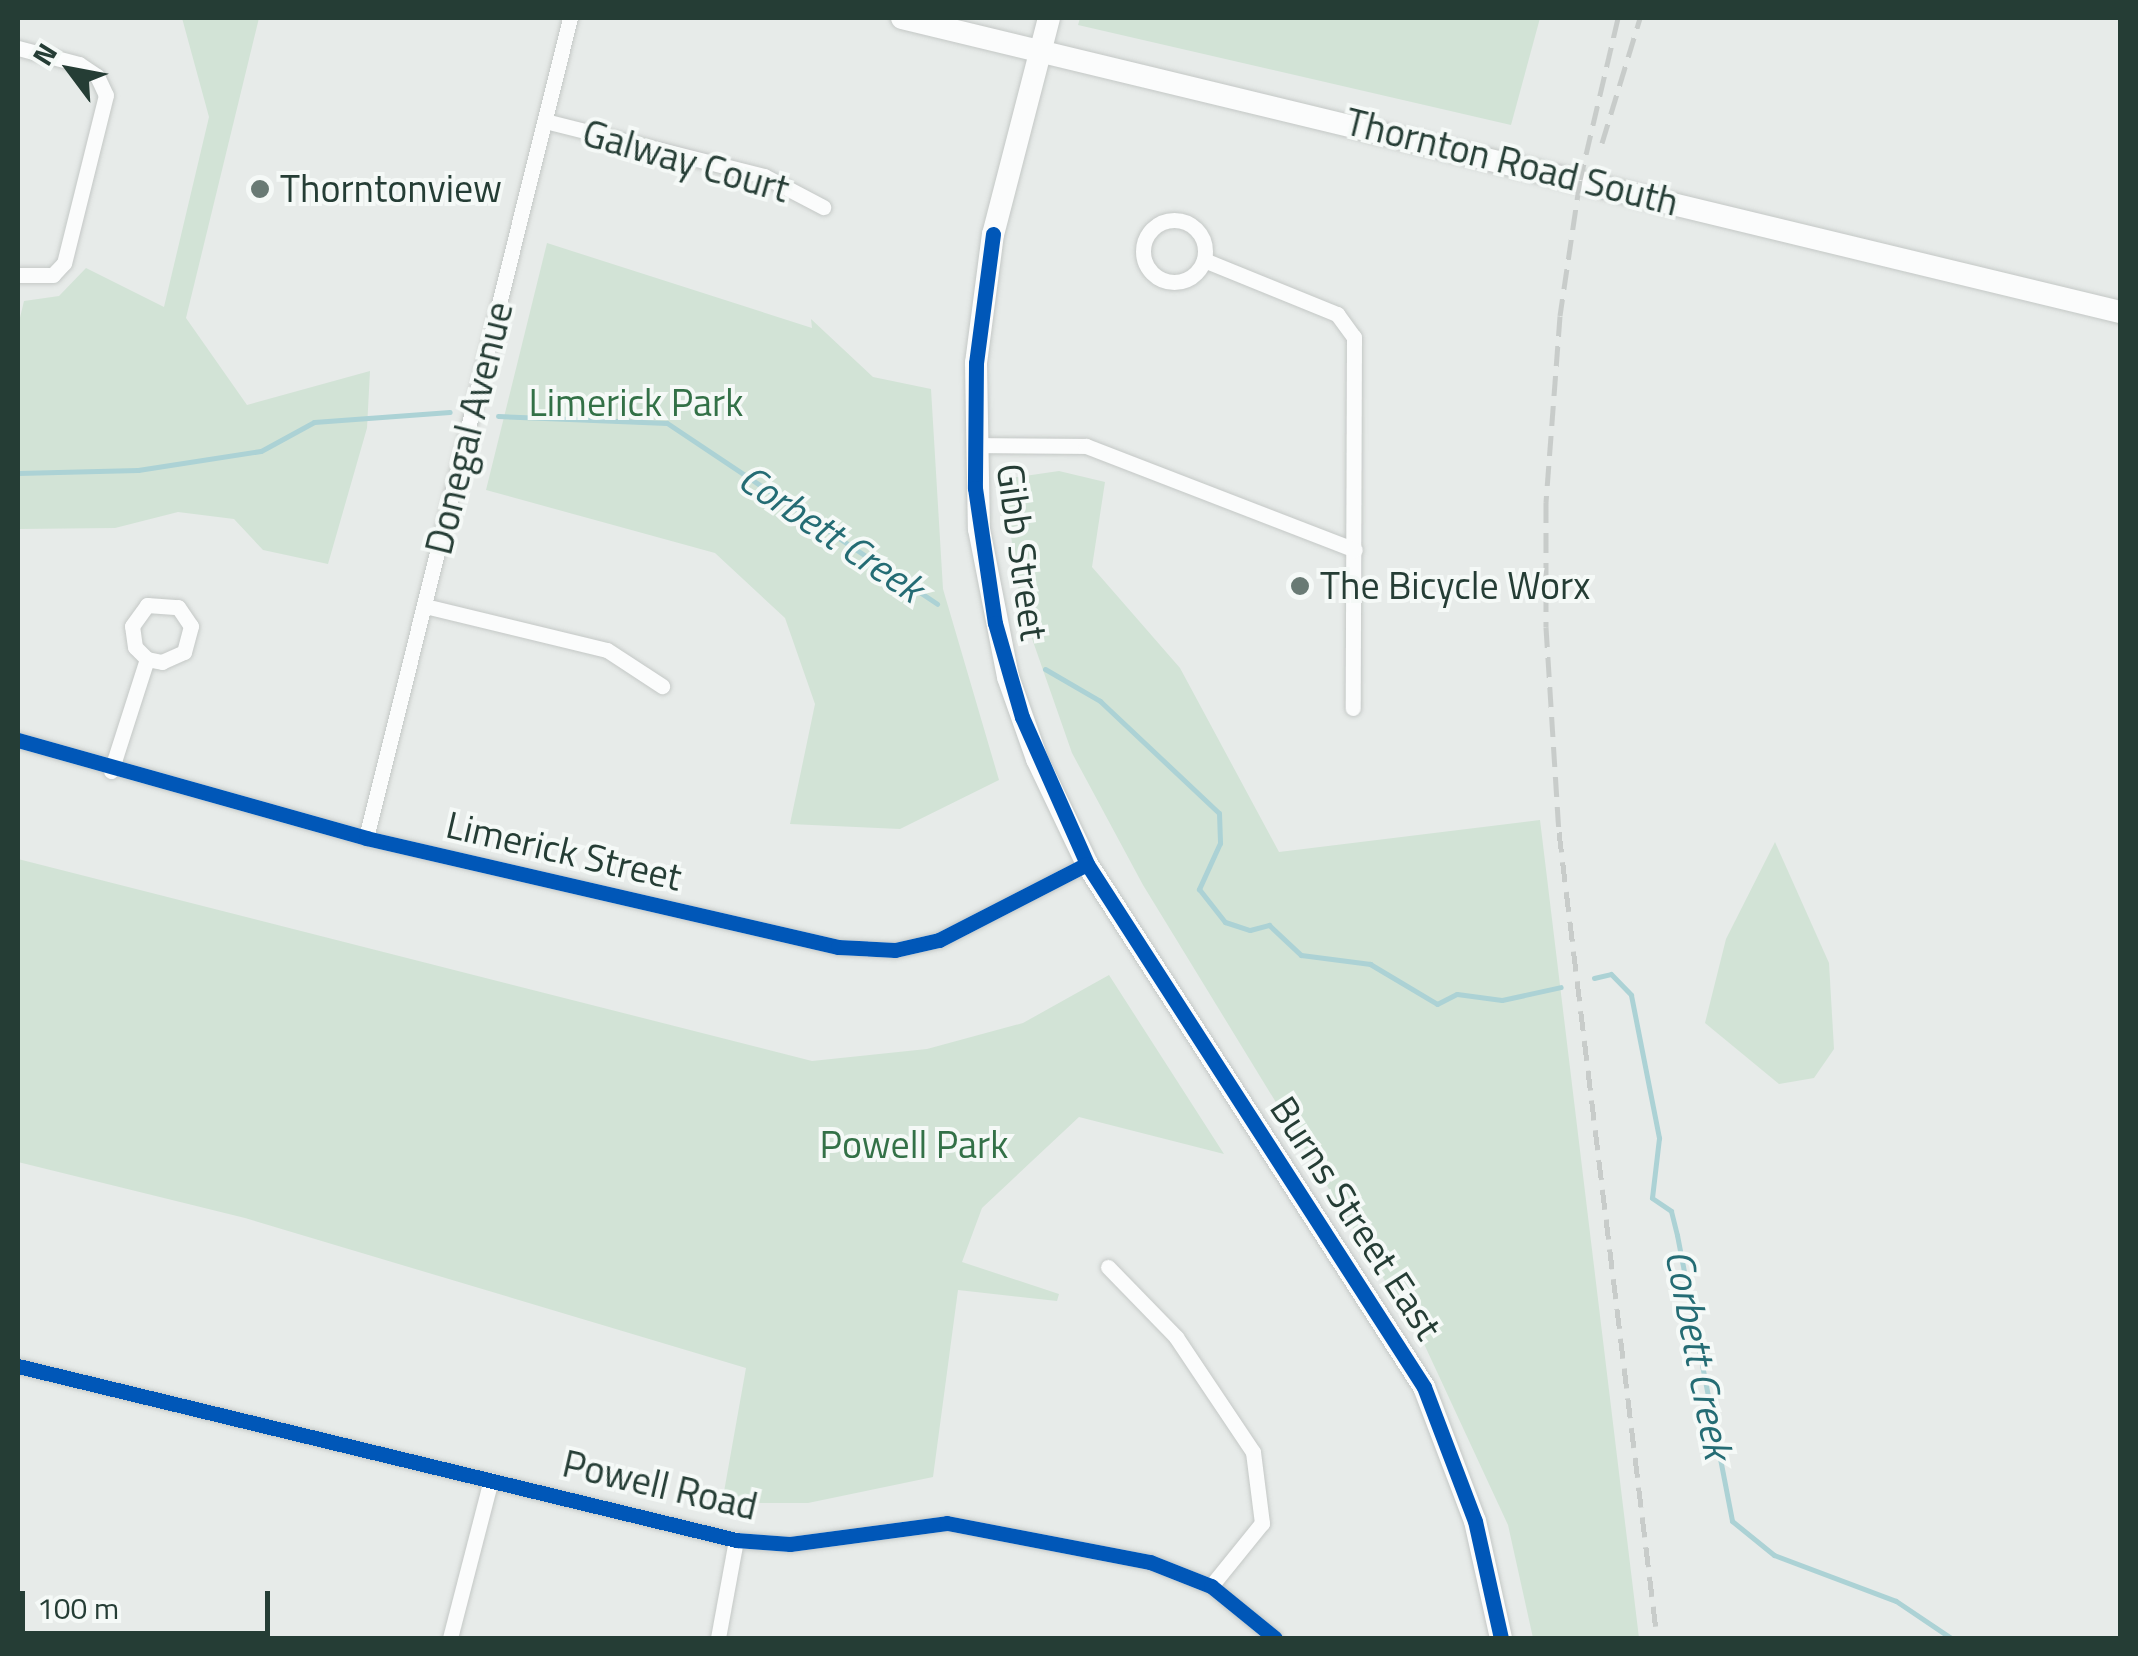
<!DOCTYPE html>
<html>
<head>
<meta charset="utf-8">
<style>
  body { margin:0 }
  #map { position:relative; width:2138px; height:1656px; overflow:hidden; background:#e7ebe9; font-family:"Titillium Web",sans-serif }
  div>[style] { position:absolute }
  .green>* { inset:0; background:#d2e3d6 }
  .stream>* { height:5px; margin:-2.5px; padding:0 2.5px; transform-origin:2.5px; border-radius:2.5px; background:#acd2d5 }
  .roads { filter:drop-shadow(0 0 2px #c4c8c6) drop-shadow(0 0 2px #c4c8c6) }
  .street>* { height:15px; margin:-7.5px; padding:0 7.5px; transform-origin:7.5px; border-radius:7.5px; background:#fbfcfc }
  .street>.ring { margin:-7.5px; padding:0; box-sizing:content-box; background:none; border:15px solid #fbfcfc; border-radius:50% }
  .secondary>* { height:22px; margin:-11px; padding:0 11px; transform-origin:11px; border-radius:11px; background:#fbfcfc }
  .rail>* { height:5px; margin-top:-2.5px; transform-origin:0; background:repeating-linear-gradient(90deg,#c8ccca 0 20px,transparent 0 30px) }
  .cycleway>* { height:15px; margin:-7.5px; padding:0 7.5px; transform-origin:7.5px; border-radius:7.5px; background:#0057b8 }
  .dots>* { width:28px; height:28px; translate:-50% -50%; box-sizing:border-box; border:5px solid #f5f9f7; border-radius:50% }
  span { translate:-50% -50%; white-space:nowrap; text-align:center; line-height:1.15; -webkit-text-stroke:8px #f5f9f7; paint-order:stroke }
  .street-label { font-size:38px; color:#253d35 }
  .poi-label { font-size:38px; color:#253d35 }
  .left { translate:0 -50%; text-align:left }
  .park-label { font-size:38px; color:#337147 }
  .water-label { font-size:40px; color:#246c74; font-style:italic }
  .frame { position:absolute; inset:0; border:20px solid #253d35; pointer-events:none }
  .north { position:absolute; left:20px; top:20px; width:100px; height:100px; -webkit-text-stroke:8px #f5f9f7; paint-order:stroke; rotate:302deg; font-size:28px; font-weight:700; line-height:40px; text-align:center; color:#253d35 }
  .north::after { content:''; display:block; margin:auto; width:35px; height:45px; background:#253d35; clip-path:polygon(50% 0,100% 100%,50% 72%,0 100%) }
  .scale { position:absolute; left:20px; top:1591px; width:250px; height:45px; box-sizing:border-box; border:5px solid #253d35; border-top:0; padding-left:12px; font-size:30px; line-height:35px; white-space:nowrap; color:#253d35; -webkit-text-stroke:8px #f5f9f7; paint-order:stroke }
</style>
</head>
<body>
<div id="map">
  <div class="green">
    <div style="clip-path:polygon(182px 18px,259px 18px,186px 318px,247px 405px,370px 371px,367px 428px,328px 564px,263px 550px,234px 519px,178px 512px,115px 528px,18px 529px,18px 326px,24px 301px,59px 296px,86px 268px,164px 307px,209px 117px)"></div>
    <div style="clip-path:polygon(1080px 18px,1540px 18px,1511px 125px,1078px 25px)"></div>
    <div style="clip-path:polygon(547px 243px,812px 328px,811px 319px,873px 377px,931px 389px,943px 589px,999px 780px,900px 829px,790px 824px,815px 704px,785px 618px,715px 553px,486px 490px)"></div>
    <div style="clip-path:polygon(1059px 471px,1105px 482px,1092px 567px,1180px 668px,1279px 852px,1540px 820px,1639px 1638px,1533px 1638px,1508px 1525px,1425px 1346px,1143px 885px,1072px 753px,1021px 607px,1003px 479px)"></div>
    <div style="clip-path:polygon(1775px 842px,1829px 963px,1834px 1049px,1814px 1078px,1779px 1084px,1705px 1023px,1726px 939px)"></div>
    <div style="clip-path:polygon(18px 859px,812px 1061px,927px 1049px,1023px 1023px,1109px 975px,1224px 1154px,1079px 1117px,982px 1208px,962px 1262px,1059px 1294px,1057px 1301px,958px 1290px,933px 1477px,808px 1503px,722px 1503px,746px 1368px,245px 1218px,18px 1162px)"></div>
  </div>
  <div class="stream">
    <div style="left:498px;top:416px;width:169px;rotate:2.4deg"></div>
    <div style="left:667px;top:423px;width:325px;rotate:33.8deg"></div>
    <div style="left:18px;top:473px;width:120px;rotate:-1.4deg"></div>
    <div style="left:138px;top:470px;width:124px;rotate:-8.8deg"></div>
    <div style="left:261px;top:451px;width:60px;rotate:-28.7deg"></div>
    <div style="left:314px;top:422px;width:136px;rotate:-4.2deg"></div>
    <div style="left:1045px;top:669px;width:64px;rotate:30.2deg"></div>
    <div style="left:1100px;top:701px;width:163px;rotate:43.3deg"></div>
    <div style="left:1219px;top:813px;width:30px;rotate:88deg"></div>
    <div style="left:1220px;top:843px;width:51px;rotate:114.5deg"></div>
    <div style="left:1199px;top:889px;width:42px;rotate:51.8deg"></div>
    <div style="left:1225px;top:922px;width:26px;rotate:18deg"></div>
    <div style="left:1250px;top:930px;width:20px;rotate:-15deg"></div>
    <div style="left:1269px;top:925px;width:44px;rotate:43.2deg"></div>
    <div style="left:1301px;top:955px;width:70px;rotate:7.4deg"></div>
    <div style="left:1370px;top:964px;width:78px;rotate:30.8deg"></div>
    <div style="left:1437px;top:1004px;width:22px;rotate:-27deg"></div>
    <div style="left:1457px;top:994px;width:45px;rotate:7.6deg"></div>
    <div style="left:1502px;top:1000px;width:60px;rotate:-12.4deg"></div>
    <div style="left:1594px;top:978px;width:17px;rotate:-13deg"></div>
    <div style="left:1611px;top:974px;width:29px;rotate:46deg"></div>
    <div style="left:1631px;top:995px;width:146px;rotate:78.9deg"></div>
    <div style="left:1659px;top:1138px;width:60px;rotate:96.7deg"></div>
    <div style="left:1652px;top:1198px;width:23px;rotate:34deg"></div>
    <div style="left:1671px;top:1211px;width:25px;rotate:76deg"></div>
    <div style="left:1677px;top:1235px;width:291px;rotate:79.1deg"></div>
    <div style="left:1732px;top:1521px;width:54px;rotate:39deg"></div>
    <div style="left:1774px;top:1555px;width:130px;rotate:20.7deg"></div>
    <div style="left:1896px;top:1601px;width:66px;rotate:33.9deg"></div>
  </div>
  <div class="roads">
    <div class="street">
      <div style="left:18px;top:48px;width:63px;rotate:14.7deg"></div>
      <div style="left:79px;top:64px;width:22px;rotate:34deg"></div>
      <div style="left:97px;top:76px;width:21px;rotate:65deg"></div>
      <div style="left:106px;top:95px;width:173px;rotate:104deg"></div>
      <div style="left:64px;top:263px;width:16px;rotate:133deg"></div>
      <div style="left:53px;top:275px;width:35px;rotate:180deg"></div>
      <div style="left:545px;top:121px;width:226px;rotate:14.1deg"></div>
      <div style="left:764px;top:176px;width:67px;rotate:27.7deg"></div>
      <div class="ring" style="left:1143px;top:220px;width:47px;height:47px"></div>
      <div style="left:1204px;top:260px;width:144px;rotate:22.1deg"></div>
      <div style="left:1337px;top:314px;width:29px;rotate:54deg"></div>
      <div style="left:1354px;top:337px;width:371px;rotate:90.2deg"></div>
      <div style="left:974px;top:445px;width:112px;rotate:0.5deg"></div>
      <div style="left:1086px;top:446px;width:288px;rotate:21.1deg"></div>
      <div style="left:425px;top:606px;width:187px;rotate:13.6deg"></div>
      <div style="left:607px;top:650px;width:66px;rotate:33.2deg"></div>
      <div style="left:18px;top:740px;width:362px;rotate:15.7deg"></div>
      <div style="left:366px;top:838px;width:484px;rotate:13deg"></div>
      <div style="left:838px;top:947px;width:57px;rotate:3deg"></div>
      <div style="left:895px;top:950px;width:45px;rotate:-12.8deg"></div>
      <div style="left:939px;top:940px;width:166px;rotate:-27.2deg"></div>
      <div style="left:111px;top:771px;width:118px;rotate:-72.2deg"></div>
      <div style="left:147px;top:659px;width:17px;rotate:-135deg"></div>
      <div style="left:135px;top:647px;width:21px;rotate:-98deg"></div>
      <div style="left:132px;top:626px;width:26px;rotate:-54deg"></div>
      <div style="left:147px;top:605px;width:31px;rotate:4deg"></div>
      <div style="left:178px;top:607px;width:23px;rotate:56deg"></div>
      <div style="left:191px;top:626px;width:27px;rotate:105deg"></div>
      <div style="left:184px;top:652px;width:24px;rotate:156deg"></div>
      <div style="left:162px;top:662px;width:15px;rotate:-169deg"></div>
      <div style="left:366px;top:838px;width:845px;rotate:-76.03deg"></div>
      <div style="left:1108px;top:1267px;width:98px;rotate:45.8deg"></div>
      <div style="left:1176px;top:1337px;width:138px;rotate:56.2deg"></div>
      <div style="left:1253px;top:1452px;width:72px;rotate:82.8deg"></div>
      <div style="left:1262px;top:1523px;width:81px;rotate:129deg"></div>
      <div style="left:18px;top:1366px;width:739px;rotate:13.62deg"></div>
      <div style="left:736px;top:1540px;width:54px;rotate:4.2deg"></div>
      <div style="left:790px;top:1544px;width:158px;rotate:-7.6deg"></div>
      <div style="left:947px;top:1523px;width:207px;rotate:10.9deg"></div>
      <div style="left:1150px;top:1562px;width:66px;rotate:21.5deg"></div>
      <div style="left:1211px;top:1586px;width:82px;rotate:39.1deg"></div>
      <div style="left:450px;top:1638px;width:163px;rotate:-75.5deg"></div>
      <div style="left:718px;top:1638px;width:100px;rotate:-79.6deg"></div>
    </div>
    <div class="secondary">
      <div style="left:902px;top:18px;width:1253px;rotate:13.57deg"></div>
      <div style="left:1049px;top:18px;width:223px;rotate:104.5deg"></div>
      <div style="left:993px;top:234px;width:130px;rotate:97.5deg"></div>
      <div style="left:976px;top:363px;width:166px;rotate:89deg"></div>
      <div style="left:979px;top:529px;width:151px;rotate:78.9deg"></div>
      <div style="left:1008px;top:677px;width:87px;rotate:70.5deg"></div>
      <div style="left:1037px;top:759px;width:116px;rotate:64.5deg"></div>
      <div style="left:1087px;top:864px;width:622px;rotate:57.2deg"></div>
      <div style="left:1424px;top:1387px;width:143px;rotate:69.2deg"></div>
      <div style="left:1475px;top:1521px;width:120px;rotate:77.5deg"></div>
    </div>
  </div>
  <div class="rail">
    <div style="left:1618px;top:18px;width:166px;rotate:103.2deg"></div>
    <div style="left:1580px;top:180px;width:137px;rotate:98.4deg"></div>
    <div style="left:1560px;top:316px;width:187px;rotate:94.3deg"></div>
    <div style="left:1546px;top:502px;width:125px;rotate:90deg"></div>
    <div style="left:1546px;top:627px;width:205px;rotate:86.4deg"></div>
    <div style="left:1559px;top:832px;width:812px;rotate:83.07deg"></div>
    <div style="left:1602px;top:143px;width:131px;rotate:-73.1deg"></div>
  </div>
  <div class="cycleway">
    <div style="left:993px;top:234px;width:130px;rotate:97.5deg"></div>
    <div style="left:976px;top:363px;width:125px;rotate:90.5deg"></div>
    <div style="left:975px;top:488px;width:136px;rotate:81.6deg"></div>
    <div style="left:995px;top:623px;width:98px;rotate:74deg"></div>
    <div style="left:1022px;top:717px;width:161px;rotate:66.1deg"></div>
    <div style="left:1087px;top:864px;width:622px;rotate:57.2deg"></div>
    <div style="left:1424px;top:1387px;width:143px;rotate:69.2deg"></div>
    <div style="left:1475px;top:1521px;width:120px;rotate:77.5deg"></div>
    <div style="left:18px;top:740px;width:362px;rotate:15.7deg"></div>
    <div style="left:366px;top:838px;width:484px;rotate:13deg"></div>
    <div style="left:838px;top:947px;width:57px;rotate:3deg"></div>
    <div style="left:895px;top:950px;width:45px;rotate:-12.8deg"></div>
    <div style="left:939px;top:940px;width:166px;rotate:-27.2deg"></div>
    <div style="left:18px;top:1366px;width:739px;rotate:13.62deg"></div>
    <div style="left:736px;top:1540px;width:54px;rotate:4.2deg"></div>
    <div style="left:790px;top:1544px;width:158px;rotate:-7.6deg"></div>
    <div style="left:947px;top:1523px;width:207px;rotate:10.9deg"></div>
    <div style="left:1150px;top:1562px;width:66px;rotate:21.5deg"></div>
    <div style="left:1211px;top:1586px;width:82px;rotate:39.1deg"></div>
  </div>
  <div class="dots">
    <div style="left:260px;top:189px;background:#697a74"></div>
    <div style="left:1300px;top:586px;background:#697a74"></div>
  </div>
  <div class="street-label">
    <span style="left:686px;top:161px;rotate:16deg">Galway Court</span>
    <span style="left:1512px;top:162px;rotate:14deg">Thornton Road South</span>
    <span style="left:469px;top:428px;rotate:-76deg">Donegal Avenue</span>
    <span style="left:1022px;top:552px;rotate:82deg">Gibb Street</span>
    <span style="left:564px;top:851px;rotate:13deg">Limerick Street</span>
    <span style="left:1356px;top:1218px;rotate:57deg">Burns Street East</span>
    <span style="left:660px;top:1485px;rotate:13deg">Powell Road</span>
  </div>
  <div class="poi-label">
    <span class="left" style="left:280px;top:189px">Thorntonview</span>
    <span class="left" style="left:1320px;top:586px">The Bicycle Worx</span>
  </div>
  <div class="park-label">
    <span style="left:636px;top:403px">Limerick Park</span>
    <span style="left:914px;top:1145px">Powell Park</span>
  </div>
  <div class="water-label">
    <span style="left:831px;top:533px;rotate:34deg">Corbett Creek</span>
    <span style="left:1699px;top:1354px;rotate:79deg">Corbett Creek</span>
  </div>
  <div class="frame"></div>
  <div class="north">N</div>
  <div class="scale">100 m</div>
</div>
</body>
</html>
